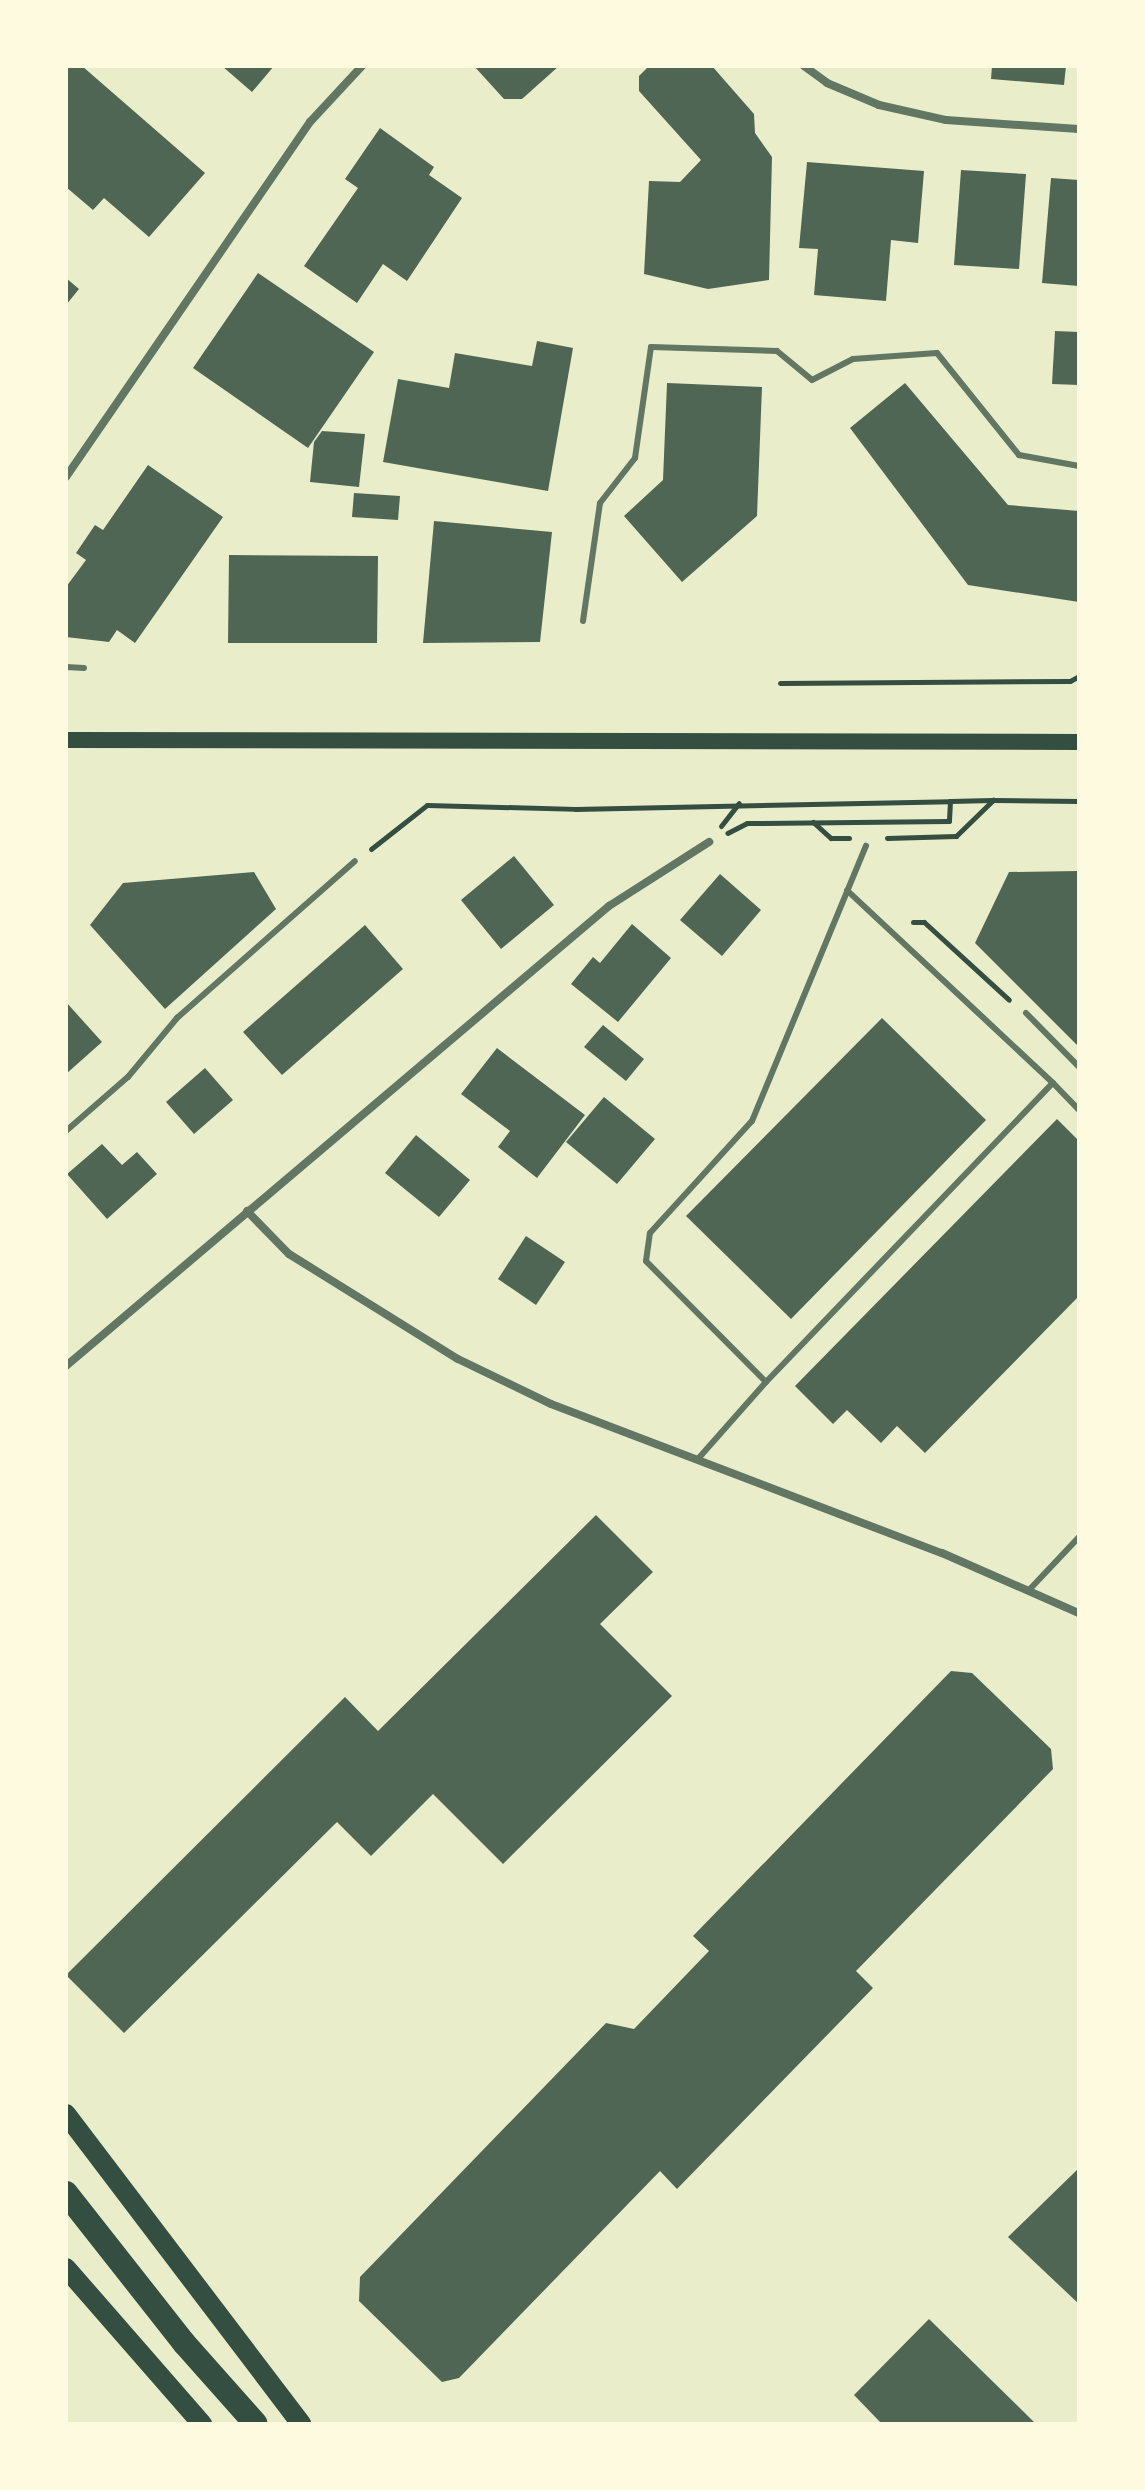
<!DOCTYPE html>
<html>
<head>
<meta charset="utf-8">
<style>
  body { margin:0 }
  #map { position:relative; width:1145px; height:2490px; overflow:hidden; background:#e9edc9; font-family:"Sofia Sans Condensed",sans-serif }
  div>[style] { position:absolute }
  .building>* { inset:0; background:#4f6655 }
  .path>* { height:5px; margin:-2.5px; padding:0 2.5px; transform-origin:2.5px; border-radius:2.5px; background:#344e41 }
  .service>* { height:6px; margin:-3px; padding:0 3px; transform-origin:3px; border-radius:3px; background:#617663 }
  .minor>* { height:8px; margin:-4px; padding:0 4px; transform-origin:4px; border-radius:4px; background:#617663 }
  .secondary>* { height:16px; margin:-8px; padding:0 8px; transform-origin:8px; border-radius:8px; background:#344e41 }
  .primary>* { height:20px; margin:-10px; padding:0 10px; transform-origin:10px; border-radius:10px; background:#344e41 }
  .motorway>* { height:24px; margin:-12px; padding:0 12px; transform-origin:12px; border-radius:12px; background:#344e41 }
  span { translate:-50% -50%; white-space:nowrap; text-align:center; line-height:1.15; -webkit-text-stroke:6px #fefae0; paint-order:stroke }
  .frame { position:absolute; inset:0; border:68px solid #fefae0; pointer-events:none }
</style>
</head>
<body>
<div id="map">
  <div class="building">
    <div style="clip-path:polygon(66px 66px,82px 66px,205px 173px,149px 237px,104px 198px,93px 210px,66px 187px)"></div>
    <div style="clip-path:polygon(222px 66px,274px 66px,252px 92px)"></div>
    <div style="clip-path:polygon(474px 66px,559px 66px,522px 99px,504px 99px)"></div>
    <div style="clip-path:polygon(649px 66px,712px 66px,754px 114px,755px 133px,772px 157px,769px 280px,708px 289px,644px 274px,649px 181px,680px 182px,701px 160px,639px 91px,639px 76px)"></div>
    <div style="clip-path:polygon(992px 66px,1066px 66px,1064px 85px,991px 79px)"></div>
    <div style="clip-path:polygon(380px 128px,434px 167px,429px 175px,462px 198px,407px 281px,383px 264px,357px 303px,304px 266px,358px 188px,345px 179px)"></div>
    <div style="clip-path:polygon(807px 162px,924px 171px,918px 243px,891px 240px,886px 301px,814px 295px,818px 249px,799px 248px)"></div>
    <div style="clip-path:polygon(961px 170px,1026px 174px,1019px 269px,954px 265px)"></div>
    <div style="clip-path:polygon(1051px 178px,1079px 180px,1079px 286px,1042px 283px)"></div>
    <div style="clip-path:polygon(258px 273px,374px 352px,308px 448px,193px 368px)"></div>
    <div style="clip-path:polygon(66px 278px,79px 289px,66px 305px)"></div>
    <div style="clip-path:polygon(1055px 331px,1079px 332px,1079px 385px,1052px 384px)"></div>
    <div style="clip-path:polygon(537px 341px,573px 348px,548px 491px,383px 462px,398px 379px,449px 388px,455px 353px,532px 366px)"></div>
    <div style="clip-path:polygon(667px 383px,762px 387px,757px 516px,682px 582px,624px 516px,663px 480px)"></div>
    <div style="clip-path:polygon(905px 383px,1008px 505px,1079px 511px,1079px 602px,968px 585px,850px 428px)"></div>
    <div style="clip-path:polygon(322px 431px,365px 434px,359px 487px,310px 482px,314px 442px)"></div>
    <div style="clip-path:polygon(148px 465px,223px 517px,135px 643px,117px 630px,109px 642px,66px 637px,66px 587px,86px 560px,76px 553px,95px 525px,103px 530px)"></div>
    <div style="clip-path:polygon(354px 493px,400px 496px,398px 520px,352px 517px)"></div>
    <div style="clip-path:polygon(434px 521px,552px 532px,540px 642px,423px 643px)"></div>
    <div style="clip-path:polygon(229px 555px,378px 556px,377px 643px,228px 643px)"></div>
    <div style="clip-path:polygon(514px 856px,554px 905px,501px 949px,461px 900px)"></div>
    <div style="clip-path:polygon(1079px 871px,1079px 1047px,975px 943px,1009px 872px)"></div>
    <div style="clip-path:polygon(254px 872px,276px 909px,165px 1009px,90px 925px,123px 883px)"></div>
    <div style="clip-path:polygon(720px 874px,761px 910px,722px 956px,680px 920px)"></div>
    <div style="clip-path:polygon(632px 924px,671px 958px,618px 1022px,571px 984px,593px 957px,600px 963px)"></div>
    <div style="clip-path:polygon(365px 925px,403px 969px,282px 1075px,243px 1032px)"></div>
    <div style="clip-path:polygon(66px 1002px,102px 1042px,66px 1074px)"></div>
    <div style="clip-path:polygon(882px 1018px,986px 1120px,791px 1319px,686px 1216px)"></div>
    <div style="clip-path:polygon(603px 1025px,644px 1059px,626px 1081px,584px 1047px)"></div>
    <div style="clip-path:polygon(497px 1048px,585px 1115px,537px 1178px,498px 1147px,510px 1131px,461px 1094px)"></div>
    <div style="clip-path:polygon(205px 1068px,233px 1100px,194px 1134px,166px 1102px)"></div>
    <div style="clip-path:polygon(604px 1097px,655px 1139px,617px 1184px,566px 1142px)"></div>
    <div style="clip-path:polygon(1057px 1119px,1079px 1141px,1079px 1296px,925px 1453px,897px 1426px,881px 1443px,847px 1410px,833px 1424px,795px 1386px)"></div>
    <div style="clip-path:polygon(416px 1135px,470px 1180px,439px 1217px,385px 1173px)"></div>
    <div style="clip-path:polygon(102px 1144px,122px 1165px,137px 1152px,157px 1174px,107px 1219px,67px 1174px)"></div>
    <div style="clip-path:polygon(526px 1236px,565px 1262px,536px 1305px,498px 1279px)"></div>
    <div style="clip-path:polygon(596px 1515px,653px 1572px,600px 1624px,672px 1696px,503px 1864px,433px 1794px,371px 1856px,337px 1822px,124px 2033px,66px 1975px,345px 1697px,378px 1731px)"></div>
    <div style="clip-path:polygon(951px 1671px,972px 1673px,1051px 1749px,1053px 1769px,856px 1971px,873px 1988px,677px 2189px,660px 2171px,459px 2378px,442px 2382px,359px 2301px,360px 2277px,606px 2023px,634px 2029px,709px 1951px,693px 1936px)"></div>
    <div style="clip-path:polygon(1079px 2168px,1079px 2304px,1008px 2237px)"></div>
    <div style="clip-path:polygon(929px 2319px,1036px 2424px,882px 2424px,854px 2395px)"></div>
  </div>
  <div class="path">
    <div style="left:780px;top:683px;width:290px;rotate:-0.4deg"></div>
    <div style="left:1070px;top:681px;width:10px;rotate:-29deg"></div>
    <div style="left:950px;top:801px;width:43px;rotate:-1.3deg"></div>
    <div style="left:813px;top:822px;width:24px;rotate:42deg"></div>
    <div style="left:831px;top:838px;width:18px"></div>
    <div style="left:721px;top:826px;width:29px;rotate:-52deg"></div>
    <div style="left:887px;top:838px;width:69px;rotate:-1.7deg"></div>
    <div style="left:956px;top:836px;width:52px;rotate:-44.2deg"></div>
    <div style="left:993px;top:800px;width:86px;rotate:0.7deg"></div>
    <div style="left:371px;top:849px;width:71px;rotate:-38.2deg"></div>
    <div style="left:427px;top:805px;width:148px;rotate:1.5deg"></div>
    <div style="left:575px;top:809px;width:375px;rotate:-1.2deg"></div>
    <div style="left:950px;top:801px;width:20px;rotate:93deg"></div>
    <div style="left:949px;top:821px;width:202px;rotate:179.4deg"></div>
    <div style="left:747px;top:823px;width:22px;rotate:153deg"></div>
    <div style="left:913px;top:922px;width:11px"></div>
    <div style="left:924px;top:922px;width:115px;rotate:42.5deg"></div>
  </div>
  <div class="service">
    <div style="left:583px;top:621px;width:119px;rotate:-81.8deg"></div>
    <div style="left:600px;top:503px;width:57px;rotate:-52.1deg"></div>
    <div style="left:635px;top:458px;width:112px;rotate:-81.8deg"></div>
    <div style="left:651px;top:347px;width:126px;rotate:1.8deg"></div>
    <div style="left:777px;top:351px;width:45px;rotate:39.6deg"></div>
    <div style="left:812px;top:380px;width:46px;rotate:-27.1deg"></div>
    <div style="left:853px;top:359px;width:84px;rotate:-4.1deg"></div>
    <div style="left:937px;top:353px;width:131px;rotate:51.2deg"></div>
    <div style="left:1019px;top:455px;width:61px;rotate:10.4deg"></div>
    <div style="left:66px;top:667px;width:18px;rotate:3deg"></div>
    <div style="left:1026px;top:1013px;width:76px;rotate:45.5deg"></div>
    <div style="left:1053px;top:1083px;width:37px;rotate:46deg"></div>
    <div style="left:66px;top:1131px;width:82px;rotate:-41.1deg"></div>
    <div style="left:128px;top:1077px;width:77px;rotate:-50.3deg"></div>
    <div style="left:177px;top:1018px;width:237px;rotate:-41.4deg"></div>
    <div style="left:766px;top:1382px;width:414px;rotate:-46.2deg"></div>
    <div style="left:1053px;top:1083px;width:282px;rotate:-136.9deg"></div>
    <div style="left:697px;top:1460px;width:104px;rotate:-48.5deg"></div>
    <div style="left:766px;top:1382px;width:170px;rotate:-134.8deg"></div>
    <div style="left:646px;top:1261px;width:28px;rotate:-82deg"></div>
    <div style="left:650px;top:1233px;width:151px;rotate:-47.7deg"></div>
    <div style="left:752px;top:1121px;width:298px;rotate:-67.5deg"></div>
    <div style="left:1030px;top:1589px;width:71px;rotate:-46.7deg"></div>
  </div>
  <div class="minor">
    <div style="left:804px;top:66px;width:29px;rotate:36deg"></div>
    <div style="left:827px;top:83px;width:56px;rotate:22.9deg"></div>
    <div style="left:879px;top:105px;width:69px;rotate:12.6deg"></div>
    <div style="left:946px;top:120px;width:133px;rotate:3.9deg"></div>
    <div style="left:66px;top:477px;width:431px;rotate:-55.5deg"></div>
    <div style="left:310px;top:122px;width:76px;rotate:-47.1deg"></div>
    <div style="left:247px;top:1211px;width:60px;rotate:45.7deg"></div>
    <div style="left:289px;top:1254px;width:199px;rotate:31.9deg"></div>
    <div style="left:458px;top:1359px;width:103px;rotate:25.8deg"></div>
    <div style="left:551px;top:1404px;width:418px;rotate:20.9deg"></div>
    <div style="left:942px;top:1553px;width:150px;rotate:23.7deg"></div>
    <div style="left:66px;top:1366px;width:712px;rotate:-40.27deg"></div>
    <div style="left:609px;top:906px;width:119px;rotate:-32.6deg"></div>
  </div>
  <div class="secondary">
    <div style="left:66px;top:740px;width:1013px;rotate:0.11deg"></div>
  </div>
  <div class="primary">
    <div style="left:66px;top:2114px;width:389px;rotate:52.8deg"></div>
    <div style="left:66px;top:2268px;width:207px;rotate:48.9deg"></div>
  </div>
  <div class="motorway">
    <div style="left:66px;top:2193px;width:191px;rotate:51.8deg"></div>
    <div style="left:184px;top:2343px;width:108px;rotate:48.4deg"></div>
  </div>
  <div class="frame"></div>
</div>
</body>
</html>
